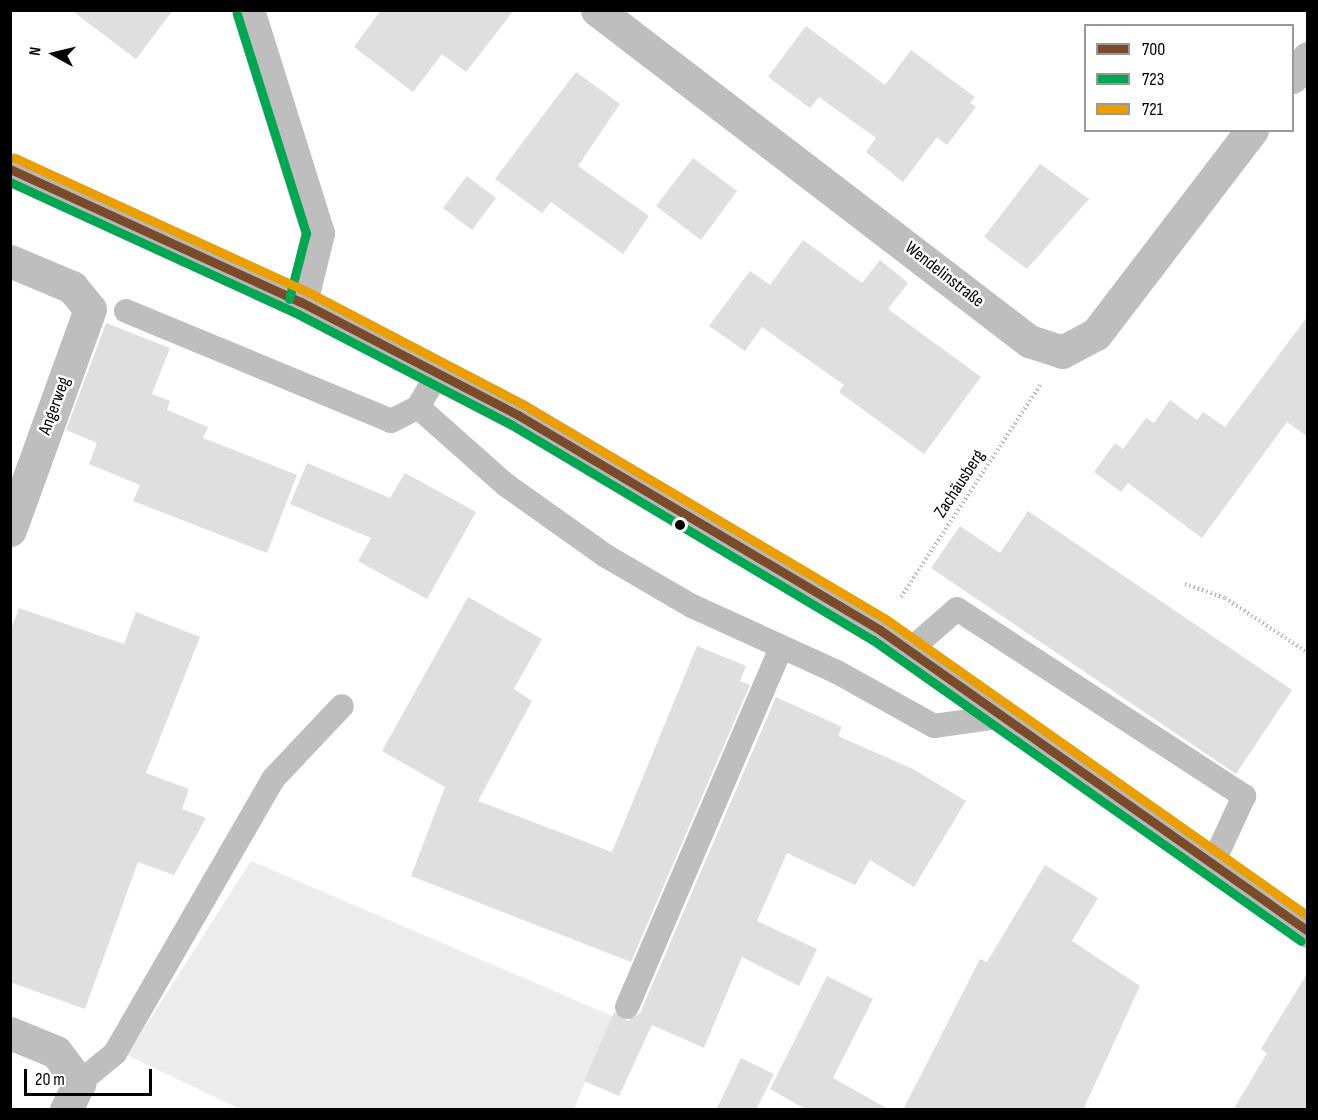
<!DOCTYPE html>
<html>
<head>
<meta charset="utf-8">
<style>
  body { margin:0 }
  #map { position:relative; width:1318px; height:1120px; overflow:hidden; background:#fff; font-family:"Sofia Sans Condensed",sans-serif }
  div>[style] { position:absolute }
  .green>* { inset:0; background:#ececec }
  .building>* { inset:0; background:#dfdfdf }
  .path>* { height:4px; margin-top:-2px; transform-origin:0; background:repeating-linear-gradient(90deg,#b9b9b9 0 1.5px,transparent 0 4.5px) }
  .lane>* { height:24px; margin:-12px; padding:0 12px; transform-origin:12px; border-radius:12px; background:#bebebe }
  .street>* { height:33px; margin:-16.5px; padding:0 16.5px; transform-origin:16.5px; border-radius:16.5px; background:#bebebe }
  .secondary>* { height:33px; margin:-16.5px; padding:0 16.5px; transform-origin:16.5px; border-radius:16.5px; background:#b8b8b8 }
  .bus-1>* { height:9px; margin:-4.5px; padding:0 4.5px; transform-origin:4.5px; border-radius:4.5px; background:#7a4b2a }
  .bus-2>* { height:9px; margin:-4.5px; padding:0 4.5px; transform-origin:4.5px; border-radius:4.5px; background:#00a651 }
  .bus-3>* { height:9px; margin:-4.5px; padding:0 4.5px; transform-origin:4.5px; border-radius:4.5px; background:#eb9e00 }
  .dots>* { width:16px; height:16px; translate:-50% -50%; box-sizing:border-box; border:3px solid #fff; border-radius:50% }
  span { translate:-50% -50%; white-space:nowrap; text-align:center; line-height:1.15; -webkit-text-stroke:5px #fff; paint-order:stroke }
  .street-label { font-size:18px; color:#000 }
  .frame { position:absolute; inset:0; border:12px solid #000; pointer-events:none }
  .legend { position:absolute; left:1084px; top:24px; width:210px; height:108px; box-sizing:border-box; background:#fff; border:2px solid #999; margin:0; padding:8px 10px; list-style:none; font-size:18px; color:#000 }
  .legend li { display:flex; align-items:center; gap:12px; height:30px }
  .legend b { width:30px; border:2px solid #999 }
  .north { position:absolute; left:24px; top:24px; width:60px; height:60px; -webkit-text-stroke:4px #fff; paint-order:stroke; rotate:278deg; font-size:16px; font-weight:700; line-height:24px; text-align:center; color:#000 }
  .north::after { content:''; display:block; margin:auto; width:21px; height:27px; background:#000; clip-path:polygon(50% 0,100% 100%,50% 72%,0 100%) }
  .scale { position:absolute; left:24px; top:1069px; width:128px; height:27px; box-sizing:border-box; border:3px solid #000; border-top:0; padding-left:8px; font-size:18px; line-height:21px; white-space:nowrap; color:#000; -webkit-text-stroke:4px #fff; paint-order:stroke }
</style>
</head>
<body>
<div id="map">
  <div class="green">
    <div style="clip-path:polygon(251px 861px,612px 1016px,574px 1109px,240px 1109px,127px 1055px)"></div>
  </div>
  <div class="building">
    <div style="clip-path:polygon(71px 10px,173px 10px,136px 59px)"></div>
    <div style="clip-path:polygon(381px 10px,514px 10px,466px 72px,442px 54px,413px 92px,354px 47px)"></div>
    <div style="clip-path:polygon(806px 26px,885px 85px,911px 50px,975px 97px,970px 103px,976px 107px,947px 145px,937px 137px,903px 182px,866px 152px,876px 138px,819px 97px,810px 108px,768px 77px)"></div>
    <div style="clip-path:polygon(576px 72px,620px 104px,578px 166px,649px 216px,623px 254px,551px 202px,542px 213px,495px 179px)"></div>
    <div style="clip-path:polygon(693px 158px,737px 191px,701px 240px,656px 206px)"></div>
    <div style="clip-path:polygon(1040px 164px,1089px 199px,1027px 269px,984px 237px)"></div>
    <div style="clip-path:polygon(467px 176px,496px 198px,472px 230px,443px 208px)"></div>
    <div style="clip-path:polygon(803px 240px,862px 283px,880px 260px,908px 283px,888px 309px,981px 377px,924px 454px,839px 392px,844px 385px,762px 327px,745px 351px,709px 326px,750px 271px,770px 285px)"></div>
    <div style="clip-path:polygon(1308px 316px,1308px 437px,1287px 422px,1202px 538px,1128px 483px,1121px 492px,1094px 472px,1115px 443px,1123px 449px,1146px 418px,1154px 423px,1170px 400px,1197px 420px,1203px 412px,1225px 427px)"></div>
    <div style="clip-path:polygon(106px 323px,170px 348px,152px 394px,170px 401px,167px 410px,208px 427px,203px 438px,297px 475px,267px 553px,133px 501px,140px 485px,89px 464px,97px 443px,66px 430px)"></div>
    <div style="clip-path:polygon(307px 463px,390px 498px,405px 473px,476px 512px,427px 599px,358px 561px,371px 538px,290px 504px)"></div>
    <div style="clip-path:polygon(1028px 511px,1292px 690px,1236px 774px,931px 568px,960px 526px,1000px 553px)"></div>
    <div style="clip-path:polygon(468px 597px,542px 639px,514px 689px,532px 701px,478px 801px,612px 852px,697px 646px,746px 666px,740px 681px,750px 685px,631px 962px,411px 876px,445px 787px,382px 751px)"></div>
    <div style="clip-path:polygon(19px 608px,124px 644px,136px 612px,200px 637px,146px 773px,189px 789px,182px 809px,206px 818px,174px 875px,138px 862px,85px 1009px,10px 982px,10px 632px)"></div>
    <div style="clip-path:polygon(776px 697px,842px 727px,838px 736px,913px 769px,966px 801px,914px 887px,870px 860px,855px 885px,787px 853px,757px 921px,817px 949px,799px 986px,742px 957px,704px 1048px,652px 1025px,619px 1096px,584px 1081px,614px 1012px,628px 1021px,640px 1013px)"></div>
    <div style="clip-path:polygon(1045px 865px,1098px 898px,1072px 941px,1140px 986px,1083px 1110px,903px 1110px,980px 959px,987px 962px)"></div>
    <div style="clip-path:polygon(1308px 972px,1308px 1110px,1233px 1110px,1267px 1053px,1261px 1049px)"></div>
    <div style="clip-path:polygon(827px 976px,873px 999px,833px 1078px,890px 1110px,807px 1110px,770px 1089px)"></div>
    <div style="clip-path:polygon(741px 1058px,774px 1074px,756px 1110px,716px 1110px)"></div>
  </div>
  <div class="path">
    <div style="left:1185px;top:584px;width:42px;rotate:19.3deg"></div>
    <div style="left:1225px;top:598px;width:100px;rotate:33.5deg"></div>
    <div style="left:901px;top:597px;width:254px;rotate:-56.7deg"></div>
  </div>
  <div class="lane">
    <div style="left:126px;top:311px;width:287px;rotate:22.5deg"></div>
    <div style="left:391px;top:421px;width:30px;rotate:-27deg"></div>
    <div style="left:418px;top:407px;width:42px;rotate:-59.7deg"></div>
    <div style="left:418px;top:407px;width:118px;rotate:41.6deg"></div>
    <div style="left:506px;top:485px;width:123px;rotate:35.4deg"></div>
    <div style="left:606px;top:556px;width:99px;rotate:30.2deg"></div>
    <div style="left:692px;top:606px;width:159px;rotate:24.5deg"></div>
    <div style="left:837px;top:672px;width:111px;rotate:29.1deg"></div>
    <div style="left:934px;top:726px;width:71px;rotate:-8.1deg"></div>
    <div style="left:910px;top:650px;width:62px;rotate:-41.1deg"></div>
    <div style="left:957px;top:609px;width:343px;rotate:33.1deg"></div>
    <div style="left:1244px;top:796px;width:74px;rotate:114.8deg"></div>
    <div style="left:627px;top:1007px;width:391px;rotate:-66.8deg"></div>
    <div style="left:79px;top:1083px;width:47px;rotate:-39.8deg"></div>
    <div style="left:115px;top:1053px;width:316px;rotate:-60deg"></div>
    <div style="left:273px;top:779px;width:100px;rotate:-46.6deg"></div>
  </div>
  <div class="street">
    <div style="left:248px;top:10px;width:234px;rotate:72.6deg"></div>
    <div style="left:318px;top:233px;width:71px;rotate:103.8deg"></div>
    <div style="left:597px;top:10px;width:544px;rotate:37.46deg"></div>
    <div style="left:1029px;top:341px;width:35px;rotate:18deg"></div>
    <div style="left:1062px;top:352px;width:38px;rotate:-28deg"></div>
    <div style="left:1096px;top:334px;width:257px;rotate:-52.6deg"></div>
    <div style="left:1292px;top:77px;width:25px;rotate:-50deg"></div>
    <div style="left:10px;top:261px;width:67px;rotate:22.8deg"></div>
    <div style="left:72px;top:287px;width:28px;rotate:51deg"></div>
    <div style="left:90px;top:309px;width:235px;rotate:109.9deg"></div>
    <div style="left:10px;top:1033px;width:50px;rotate:22.4deg"></div>
    <div style="left:56px;top:1052px;width:39px;rotate:53deg"></div>
    <div style="left:79px;top:1083px;width:30px;rotate:116deg"></div>
  </div>
  <div class="secondary">
    <div style="left:10px;top:169px;width:320px;rotate:24.6deg"></div>
    <div style="left:301px;top:302px;width:245px;rotate:27.5deg"></div>
    <div style="left:518px;top:415px;width:421px;rotate:30.7deg"></div>
    <div style="left:880px;top:630px;width:523px;rotate:35.12deg"></div>
  </div>
  <div class="bus-1">
    <div style="left:10px;top:169px;width:320px;rotate:24.6deg"></div>
    <div style="left:301px;top:302px;width:245px;rotate:27.5deg"></div>
    <div style="left:518px;top:415px;width:421px;rotate:30.7deg"></div>
    <div style="left:880px;top:630px;width:523px;rotate:35.12deg"></div>
  </div>
  <div class="bus-2">
    <div style="left:237px;top:14px;width:230px;rotate:72.5deg"></div>
    <div style="left:306px;top:233px;width:68px;rotate:104.4deg"></div>
    <div style="left:10px;top:182px;width:315px;rotate:24.6deg"></div>
    <div style="left:296px;top:313px;width:243px;rotate:27.4deg"></div>
    <div style="left:512px;top:425px;width:420px;rotate:30.8deg"></div>
    <div style="left:873px;top:640px;width:523px;rotate:35.12deg"></div>
  </div>
  <div class="bus-3">
    <div style="left:15px;top:158px;width:320px;rotate:24.6deg"></div>
    <div style="left:306px;top:291px;width:246px;rotate:27.6deg"></div>
    <div style="left:524px;top:405px;width:422px;rotate:30.6deg"></div>
    <div style="left:887px;top:620px;width:515px;rotate:35.11deg"></div>
  </div>
  <div class="dots">
    <div style="left:680px;top:525px;background:#000"></div>
  </div>
  <div class="street-label">
    <span style="left:944px;top:275px;rotate:38deg">Wendelinstraße</span>
    <span style="left:55px;top:406px;rotate:-70deg">Angerweg</span>
    <span style="left:960px;top:484px;rotate:-57deg">Zachäusberg</span>
  </div>
  <div class="frame"></div>
  <ul class="legend">
  <li><b style="height:8px;background:#7a4b2a"></b>700</li>
  <li><b style="height:8px;background:#00a651"></b>723</li>
  <li><b style="height:8px;background:#eb9e00"></b>721</li>
  </ul>
  <div class="north">N</div>
  <div class="scale">20 m</div>
</div>
</body>
</html>
